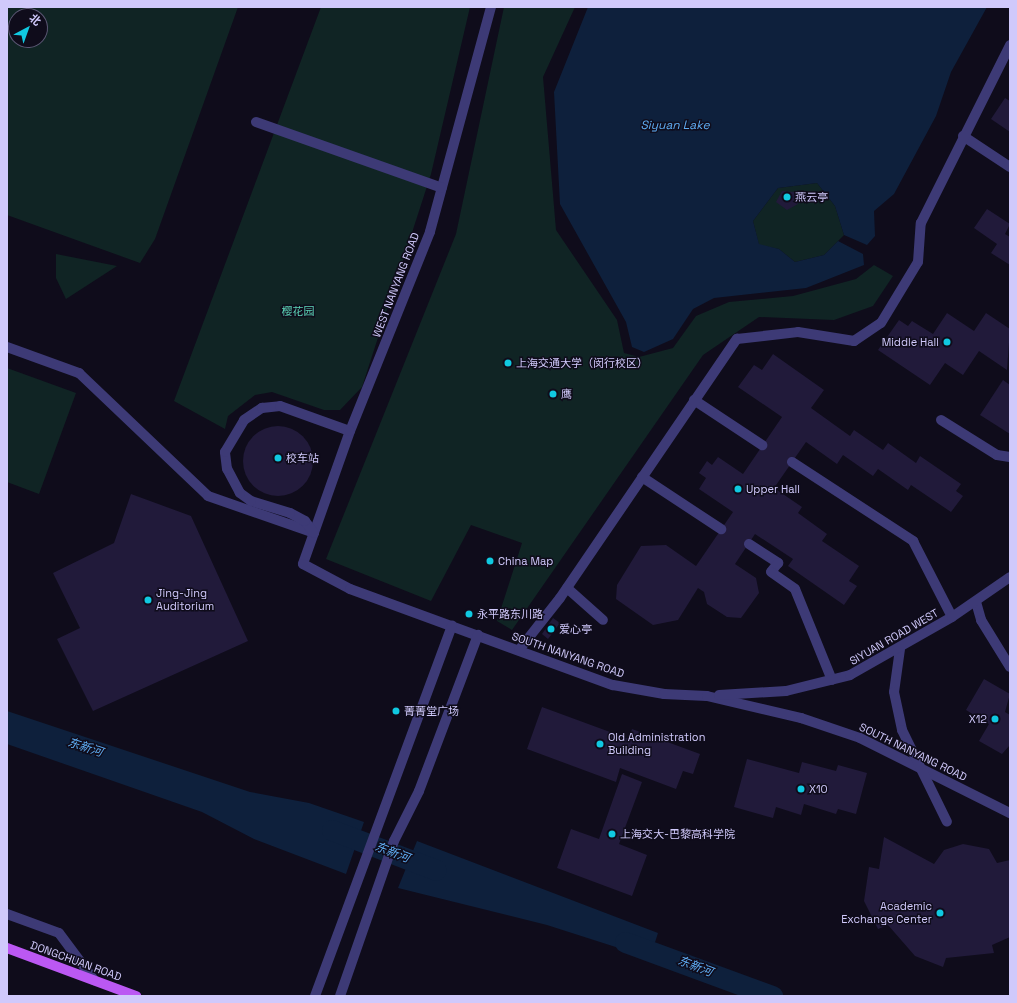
<!DOCTYPE html>
<html>
<head>
<meta charset="utf-8">
<style>
  body { margin:0 }
  #map { position:relative; width:1017px; height:1003px; overflow:hidden; background:#0f0c1b; font-family:"Space Grotesk","Noto Sans SC",sans-serif }
  div>[style] { position:absolute }
  .green>* { inset:0; background:#102424 }
  .water>* { inset:0; background:#0e203c }
  .canal>* { height:21px; margin:-10.5px; padding:0 10.5px; transform-origin:10.5px; border-radius:10.5px; background:#0e203c }
  .building>* { inset:0; background:#211a3a }
  .round { border-radius:50% }
  .minor>* { height:10px; margin:-5px; padding:0 5px; transform-origin:5px; border-radius:5px; background:#3d3a76 }
  .major>* { height:10px; margin:-5px; padding:0 5px; transform-origin:5px; border-radius:5px; background:#bb58f3 }
  .dots>* { width:11px; height:11px; translate:-50% -50%; box-sizing:border-box; border:2px solid #0f0c1b; border-radius:50% }
  span { translate:-50% -50%; white-space:nowrap; text-align:center; line-height:1.15; -webkit-text-stroke:3px #0f0c1b; paint-order:stroke }
  .poi-label { font-size:11px; color:#d0c9fb }
  .left { translate:0 -50%; text-align:left }
  .right { translate:-100% -50%; text-align:right }
  .street-label { font-size:11px; color:#d0c9fb }
  .park-label { font-size:11px; color:#5cd5b8 }
  .water-label { font-size:12px; color:#5fadf4; font-style:italic }
  .frame { position:absolute; inset:0; border:8px solid #d0c9fb; pointer-events:none }
  .north { position:absolute; left:8px; top:8px; width:40px; height:40px; box-sizing:border-box; background:#0f0c1b; border:1px solid #5c5875; border-radius:50%; rotate:41deg; font-size:11px; font-weight:700; line-height:16px; text-align:center; color:#d0c9fb }
  .north::after { content:''; display:block; margin:auto; width:14px; height:18px; background:#10c9e1; clip-path:polygon(50% 0,100% 100%,50% 72%,0 100%) }
</style>
</head>
<body>
<div id="map">
  <div class="green">
    <div style="clip-path:polygon(evenodd,8px 7px,238px 7px,155px 239px,140px 263px,7px 215px,8px 7px,16px 16px,40px 16px,40px 40px,16px 40px,16px 16px)"></div>
    <div style="clip-path:polygon(321px 7px,470px 7px,431px 174px,362px 387px,340px 410px,324px 410px,272px 392px,255px 395px,228px 416px,225px 429px,174px 401px)"></div>
    <div style="clip-path:polygon(504px 7px,575px 7px,543px 77px,556px 230px,617px 320px,624px 353px,639px 357px,673px 348px,696px 316px,729px 302px,793px 296px,856px 279px,874px 265px,893px 276px,873px 306px,834px 320px,759px 317px,703px 355px,512px 630px,497px 621px,522px 543px,471px 525px,431px 601px,326px 559px,456px 234px)"></div>
    <div style="clip-path:polygon(817px 183px,835px 206px,844px 235px,824px 255px,795px 262px,779px 249px,759px 245px,753px 221px,778px 188px)"></div>
    <div style="clip-path:polygon(56px 254px,117px 266px,66px 299px,56px 278px)"></div>
    <div style="clip-path:polygon(7px 368px,76px 393px,39px 494px,7px 482px)"></div>
  </div>
  <div class="water">
    <div style="clip-path:polygon(588px 7px,987px 7px,951px 72px,936px 116px,894px 194px,874px 211px,875px 236px,867px 245px,844px 235px,835px 206px,817px 183px,778px 188px,753px 221px,759px 244px,779px 249px,795px 262px,824px 255px,838px 241px,863px 254px,864px 265px,806px 288px,714px 298px,693px 309px,673px 339px,644px 352px,632px 347px,626px 322px,560px 204px,554px 92px)"></div>
    <div style="clip-path:polygon(7px 711px,250px 792px,309px 803px,364px 822px,346px 874px,254px 839px,202px 812px,7px 744px)"></div>
    <div style="clip-path:polygon(417px 841px,658px 933px,650px 958px,547px 925px,398px 888px)"></div>
  </div>
  <div class="canal">
    <div style="left:332px;top:830px;width:111px;rotate:21deg"></div>
    <div style="left:625px;top:942px;width:157px;rotate:20.2deg"></div>
  </div>
  <div class="building">
    <div style="clip-path:polygon(1005px 98px,1010px 101px,1010px 132px,991px 119px)"></div>
    <div style="clip-path:polygon(782px 191px,794px 192px,798px 204px,787px 210px,776px 202px)"></div>
    <div style="clip-path:polygon(987px 209px,1010px 224px,1005px 234px,1010px 237px,1010px 265px,991px 253px,997px 244px,974px 228px)"></div>
    <div style="clip-path:polygon(947px 313px,974px 331px,986px 313px,1010px 329px,1007px 370px,979px 351px,963px 375px,945px 363px,930px 385px,878px 350px,899px 320px,908px 326px,912px 321px,933px 334px)"></div>
    <div style="clip-path:polygon(773px 354px,824px 390px,811px 408px,850px 436px,854px 430px,883px 450px,888px 443px,916px 463px,920px 456px,961px 484px,956px 491px,963px 496px,951px 512px,911px 485px,908px 490px,878px 469px,873px 476px,843px 455px,837px 464px,806px 442px,774px 488px,802px 507px,798px 513px,827px 534px,822px 541px,859px 566px,849px 581px,857px 586px,844px 605px,788px 566px,793px 559px,755px 534px,735px 564px,756px 578px,759px 593px,741px 618px,727px 617px,707px 604px,704px 592px,698px 588px,678px 620px,653px 625px,616px 599px,617px 585px,641px 546px,666px 545px,696px 566px,733px 512px,699px 489px,706px 478px,699px 473px,707px 461px,712px 465px,718px 457px,743px 474px,782px 417px,738px 387px,754px 365px,762px 370px)"></div>
    <div style="clip-path:polygon(1003px 380px,1010px 385px,1010px 434px,980px 415px)"></div>
    <div class="round" style="left:243px;top:426px;width:70px;height:70px"></div>
    <div style="clip-path:polygon(131px 494px,191px 516px,248px 641px,93px 711px,57px 639px,80px 628px,53px 573px,114px 543px)"></div>
    <div style="clip-path:polygon(553px 618px,560px 623px,548px 639px,542px 634px)"></div>
    <div style="clip-path:polygon(984px 679px,1010px 694px,1005px 712px,1010px 715px,1010px 745px,1002px 754px,979px 741px,989px 724px,966px 710px)"></div>
    <div style="clip-path:polygon(542px 707px,629px 739px,632px 729px,700px 754px,693px 774px,683px 771px,676px 789px,620px 768px,616px 782px,527px 749px)"></div>
    <div style="clip-path:polygon(747px 759px,799px 773px,802px 762px,836px 771px,838px 765px,867px 773px,856px 814px,838px 809px,836px 814px,804px 804px,801px 815px,776px 807px,773px 818px,734px 807px)"></div>
    <div style="clip-path:polygon(622px 774px,642px 782px,619px 844px,647px 855px,632px 896px,557px 868px,571px 829px,599px 839px)"></div>
    <div style="clip-path:polygon(884px 837px,934px 864px,944px 850px,963px 844px,989px 849px,997px 863px,1010px 860px,1010px 937px,992px 945px,994px 953px,946px 958px,943px 967px,915px 956px,888px 925px,878px 929px,864px 901px,869px 867px,879px 869px)"></div>
  </div>
  <div class="minor">
    <div style="left:491px;top:7px;width:233px;rotate:105.2deg"></div>
    <div style="left:430px;top:232px;width:214px;rotate:111.9deg"></div>
    <div style="left:350px;top:431px;width:141px;rotate:109.5deg"></div>
    <div style="left:303px;top:564px;width:53px;rotate:28deg"></div>
    <div style="left:350px;top:589px;width:280px;rotate:20.1deg"></div>
    <div style="left:613px;top:685px;width:52px;rotate:10deg"></div>
    <div style="left:664px;top:694px;width:43px;rotate:2.7deg"></div>
    <div style="left:707px;top:696px;width:97px;rotate:13.2deg"></div>
    <div style="left:801px;top:718px;width:62px;rotate:18.7deg"></div>
    <div style="left:860px;top:738px;width:168px;rotate:26.6deg"></div>
    <div style="left:256px;top:122px;width:197px;rotate:19.5deg"></div>
    <div style="left:963px;top:136px;width:56px;rotate:33.4deg"></div>
    <div style="left:7px;top:347px;width:77px;rotate:19.9deg"></div>
    <div style="left:79px;top:373px;width:178px;rotate:43.6deg"></div>
    <div style="left:208px;top:496px;width:112px;rotate:19.2deg"></div>
    <div style="left:694px;top:400px;width:82px;rotate:33.5deg"></div>
    <div style="left:941px;top:420px;width:66px;rotate:32deg"></div>
    <div style="left:997px;top:455px;width:13px;rotate:9deg"></div>
    <div style="left:792px;top:462px;width:145px;rotate:33.1deg"></div>
    <div style="left:913px;top:541px;width:85px;rotate:62.8deg"></div>
    <div style="left:642px;top:477px;width:95px;rotate:33.4deg"></div>
    <div style="left:314px;top:533px;width:15px;rotate:-127deg"></div>
    <div style="left:305px;top:521px;width:17px;rotate:-152deg"></div>
    <div style="left:290px;top:513px;width:41px;rotate:-162.9deg"></div>
    <div style="left:251px;top:501px;width:14px;rotate:-144deg"></div>
    <div style="left:240px;top:493px;width:27px;rotate:-118deg"></div>
    <div style="left:227px;top:469px;width:17px;rotate:-97deg"></div>
    <div style="left:225px;top:452px;width:37px;rotate:-59deg"></div>
    <div style="left:244px;top:420px;width:22px;rotate:-34deg"></div>
    <div style="left:262px;top:408px;width:18px;rotate:-6deg"></div>
    <div style="left:280px;top:406px;width:74px;rotate:19.7deg"></div>
    <div style="left:749px;top:544px;width:35px;rotate:33deg"></div>
    <div style="left:778px;top:563px;width:11px;rotate:128deg"></div>
    <div style="left:771px;top:572px;width:29px;rotate:35deg"></div>
    <div style="left:795px;top:589px;width:98px;rotate:67.9deg"></div>
    <div style="left:567px;top:588px;width:48px;rotate:41.6deg"></div>
    <div style="left:976px;top:602px;width:19px;rotate:74deg"></div>
    <div style="left:981px;top:620px;width:55px;rotate:58.3deg"></div>
    <div style="left:900px;top:649px;width:43px;rotate:97.9deg"></div>
    <div style="left:894px;top:692px;width:39px;rotate:78deg"></div>
    <div style="left:902px;top:730px;width:102px;rotate:63.9deg"></div>
    <div style="left:519px;top:650px;width:66px;rotate:-51.7deg"></div>
    <div style="left:560px;top:598px;width:314px;rotate:-55.7deg"></div>
    <div style="left:737px;top:339px;width:61px;rotate:-6.5deg"></div>
    <div style="left:798px;top:332px;width:57px;rotate:9.1deg"></div>
    <div style="left:854px;top:341px;width:32px;rotate:-34deg"></div>
    <div style="left:881px;top:323px;width:71px;rotate:-58.8deg"></div>
    <div style="left:918px;top:262px;width:39px;rotate:-86deg"></div>
    <div style="left:921px;top:223px;width:199px;rotate:-63.4deg"></div>
    <div style="left:719px;top:695px;width:67px;rotate:-3.4deg"></div>
    <div style="left:786px;top:691px;width:66px;rotate:-14deg"></div>
    <div style="left:850px;top:675px;width:117px;rotate:-29.6deg"></div>
    <div style="left:952px;top:617px;width:70px;rotate:-34.6deg"></div>
    <div style="left:7px;top:914px;width:55px;rotate:20.1deg"></div>
    <div style="left:59px;top:933px;width:59px;rotate:53.3deg"></div>
    <div style="left:315px;top:996px;width:395px;rotate:-69.7deg"></div>
    <div style="left:340px;top:996px;width:164px;rotate:-70.8deg"></div>
    <div style="left:394px;top:841px;width:56px;rotate:-63.4deg"></div>
    <div style="left:419px;top:791px;width:167px;rotate:-69.3deg"></div>
  </div>
  <div class="major">
    <div style="left:7px;top:948px;width:138px;rotate:20.4deg"></div>
  </div>
  <div class="dots">
    <div style="left:787px;top:197px;background:#10c9e1"></div>
    <div style="left:947px;top:342px;background:#10c9e1"></div>
    <div style="left:508px;top:363px;background:#10c9e1"></div>
    <div style="left:553px;top:394px;background:#10c9e1"></div>
    <div style="left:278px;top:458px;background:#10c9e1"></div>
    <div style="left:738px;top:489px;background:#10c9e1"></div>
    <div style="left:490px;top:561px;background:#10c9e1"></div>
    <div style="left:148px;top:600px;background:#10c9e1"></div>
    <div style="left:469px;top:614px;background:#10c9e1"></div>
    <div style="left:551px;top:629px;background:#10c9e1"></div>
    <div style="left:396px;top:711px;background:#10c9e1"></div>
    <div style="left:995px;top:719px;background:#10c9e1"></div>
    <div style="left:600px;top:744px;background:#10c9e1"></div>
    <div style="left:801px;top:789px;background:#10c9e1"></div>
    <div style="left:612px;top:834px;background:#10c9e1"></div>
    <div style="left:940px;top:913px;background:#10c9e1"></div>
  </div>
  <div class="poi-label">
    <span class="left" style="left:795px;top:197px">燕云亭</span>
    <span class="right" style="left:939px;top:342px">Middle Hall</span>
    <span class="left" style="left:516px;top:363px">上海交通大学（闵行校区）</span>
    <span class="left" style="left:561px;top:394px">鹰</span>
    <span class="left" style="left:286px;top:458px">校车站</span>
    <span class="left" style="left:746px;top:489px">Upper Hall</span>
    <span class="left" style="left:498px;top:561px">China Map</span>
    <span class="left" style="left:156px;top:600px">Jing-Jing<br>Auditorium</span>
    <span class="left" style="left:477px;top:614px">永平路东川路</span>
    <span class="left" style="left:559px;top:629px">爱心亭</span>
    <span class="left" style="left:404px;top:711px">菁菁堂广场</span>
    <span class="right" style="left:987px;top:719px">X12</span>
    <span class="left" style="left:608px;top:744px">Old Administration<br>Building</span>
    <span class="left" style="left:809px;top:789px">X10</span>
    <span class="left" style="left:620px;top:834px">上海交大-巴黎高科学院</span>
    <span class="right" style="left:932px;top:913px">Academic<br>Exchange Center</span>
  </div>
  <div class="street-label">
    <span style="left:396px;top:285px;rotate:-69deg">WEST NANYANG ROAD</span>
    <span style="left:894px;top:637px;rotate:-30deg">SIYUAN ROAD WEST</span>
    <span style="left:568px;top:655px;rotate:19deg">SOUTH NANYANG ROAD</span>
    <span style="left:913px;top:752px;rotate:26deg">SOUTH NANYANG ROAD</span>
    <span style="left:76px;top:961px;rotate:20deg">DONGCHUAN ROAD</span>
  </div>
  <div class="park-label">
    <span style="left:298px;top:311px">樱花园</span>
  </div>
  <div class="water-label">
    <span style="left:675px;top:126px">Siyuan Lake</span>
    <span style="left:85px;top:748px;rotate:18deg">东新河</span>
    <span style="left:392px;top:853px;rotate:21deg">东新河</span>
    <span style="left:695px;top:967px;rotate:21deg">东新河</span>
  </div>
  <div class="frame"></div>
  <div class="north">北</div>
</div>
</body>
</html>
